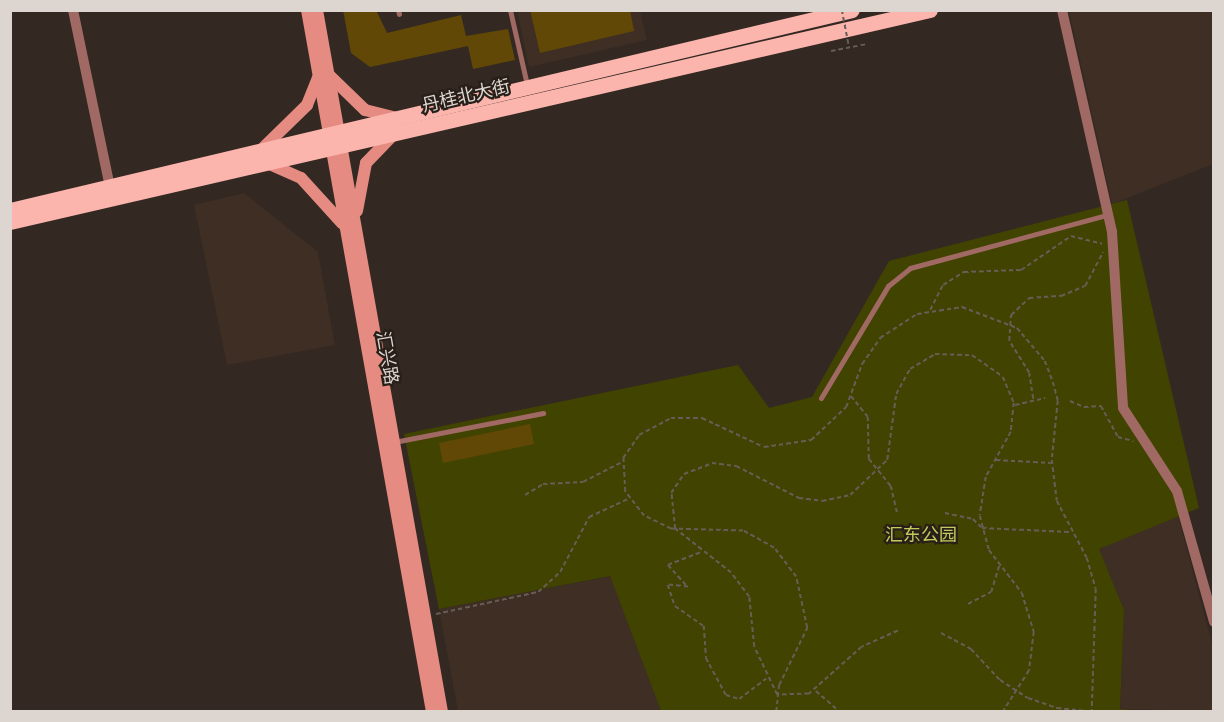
<!DOCTYPE html>
<html>
<head>
<meta charset="utf-8">
<style>
  body { margin:0 }
  #map { position:relative; width:1224px; height:722px; overflow:hidden; background:#332922; font-family:Mulish,"Noto Sans SC",sans-serif }
  div>[style] { position:absolute }
  .built>* { inset:0; background:#3e2e23 }
  .green>* { inset:0; background:#414300 }
  .building>* { inset:0; background:#624806 }
  .path>* { height:1.5px; margin-top:-0.75px; transform-origin:0; background:repeating-linear-gradient(90deg,#675d57 0 4.5px,transparent 0 7.5px) }
  .service>* { height:5px; margin:-2.5px; padding:0 2.5px; transform-origin:2.5px; border-radius:2.5px; background:#a16963 }
  .minor>* { height:10px; margin:-5px; padding:0 5px; transform-origin:5px; border-radius:5px; background:#a16963 }
  .secondary>* { height:12px; margin:-6px; padding:0 6px; transform-origin:6px; border-radius:6px; background:#e58b81 }
  .primary>* { height:15px; margin:-7.5px; padding:0 7.5px; transform-origin:7.5px; border-radius:7.5px; background:#fcb5ad }
  .path-bridge>* { height:1.5px; margin-top:-0.75px; transform-origin:0; background:repeating-linear-gradient(90deg,#675d57 0 4.5px,transparent 0 7.5px) }
  span { translate:-50% -50%; white-space:nowrap; text-align:center; line-height:1.15; -webkit-text-stroke:4.5px #291f19; paint-order:stroke }
  .street-label { font-size:18px; color:#dcd5d0 }
  .park-label { font-size:18px; color:#c4c95b }
  .frame { position:absolute; inset:0; border:12px solid #dcd5d0; pointer-events:none }
</style>
</head>
<body>
<div id="map">
  <div class="built">
    <div style="clip-path:polygon(517px 11px,640px 11px,647px 40px,529px 67px)"></div>
    <div style="clip-path:polygon(1069px 11px,1213px 11px,1213px 164px,1112px 204px)"></div>
    <div style="clip-path:polygon(244px 193px,318px 252px,335px 345px,227px 365px,194px 205px)"></div>
    <div style="clip-path:polygon(1178px 516px,1213px 647px,1213px 711px,1120px 709px,1124px 610px,1098px 548px)"></div>
    <div style="clip-path:polygon(611px 576px,661px 711px,458px 711px,439px 609px)"></div>
  </div>
  <div class="green">
    <div style="clip-path:polygon(1127px 200px,1199px 508px,1099px 549px,1124px 610px,1120px 709px,1148px 711px,661px 711px,610px 576px,439px 609px,404px 434px,738px 365px,769px 408px,812px 397px,889px 261px)"></div>
  </div>
  <div class="building">
    <div style="clip-path:polygon(343px 10px,376px 10px,387px 33px,461px 15px,466px 36px,508px 29px,515px 60px,473px 69px,468px 46px,370px 67px,351px 53px)"></div>
    <div style="clip-path:polygon(530px 10px,630px 10px,634px 31px,540px 53px)"></div>
    <div style="clip-path:polygon(530px 424px,534px 444px,443px 463px,439px 443px)"></div>
  </div>
  <div class="path">
    <div style="left:831px;top:51px;width:36px;rotate:-11deg"></div>
    <div style="left:930px;top:310px;width:28px;rotate:-63deg"></div>
    <div style="left:943px;top:285px;width:25px;rotate:-32deg"></div>
    <div style="left:964px;top:272px;width:57px;rotate:-2deg"></div>
    <div style="left:1021px;top:270px;width:60px;rotate:-34.2deg"></div>
    <div style="left:1071px;top:236px;width:32px;rotate:14deg"></div>
    <div style="left:851px;top:396px;width:27px;rotate:51deg"></div>
    <div style="left:868px;top:417px;width:42px;rotate:88.6deg"></div>
    <div style="left:869px;top:459px;width:35px;rotate:51deg"></div>
    <div style="left:891px;top:486px;width:27px;rotate:77deg"></div>
    <div style="left:1033px;top:399px;width:26px;rotate:-99deg"></div>
    <div style="left:1029px;top:373px;width:38px;rotate:-122deg"></div>
    <div style="left:1009px;top:341px;width:26px;rotate:-86deg"></div>
    <div style="left:1011px;top:315px;width:25px;rotate:-43deg"></div>
    <div style="left:1029px;top:298px;width:32px;rotate:-4deg"></div>
    <div style="left:1061px;top:296px;width:26px;rotate:-23deg"></div>
    <div style="left:1085px;top:286px;width:38px;rotate:-62deg"></div>
    <div style="left:1070px;top:401px;width:15px;rotate:23deg"></div>
    <div style="left:1084px;top:407px;width:17px;rotate:-3deg"></div>
    <div style="left:1101px;top:406px;width:35px;rotate:61deg"></div>
    <div style="left:1118px;top:437px;width:16px;rotate:15deg"></div>
    <div style="left:1015px;top:405px;width:31px;rotate:-13deg"></div>
    <div style="left:996px;top:460px;width:55px;rotate:3.1deg"></div>
    <div style="left:525px;top:495px;width:21px;rotate:-31deg"></div>
    <div style="left:543px;top:484px;width:40px;rotate:-2.9deg"></div>
    <div style="left:583px;top:482px;width:44px;rotate:-27.1deg"></div>
    <div style="left:945px;top:513px;width:29px;rotate:12deg"></div>
    <div style="left:973px;top:519px;width:13px;rotate:45deg"></div>
    <div style="left:982px;top:528px;width:87px;rotate:2.6deg"></div>
    <div style="left:700px;top:553px;width:34px;rotate:159deg"></div>
    <div style="left:668px;top:565px;width:30px;rotate:48deg"></div>
    <div style="left:688px;top:587px;width:20px;rotate:-174deg"></div>
    <div style="left:668px;top:585px;width:22px;rotate:72deg"></div>
    <div style="left:675px;top:606px;width:35px;rotate:35deg"></div>
    <div style="left:704px;top:626px;width:32px;rotate:86deg"></div>
    <div style="left:706px;top:658px;width:42px;rotate:61.6deg"></div>
    <div style="left:726px;top:695px;width:14px;rotate:17deg"></div>
    <div style="left:739px;top:699px;width:34px;rotate:-37deg"></div>
    <div style="left:968px;top:604px;width:26px;rotate:-28deg"></div>
    <div style="left:991px;top:592px;width:27px;rotate:-73deg"></div>
    <div style="left:436px;top:614px;width:104px;rotate:-12.2deg"></div>
    <div style="left:538px;top:592px;width:30px;rotate:-42deg"></div>
    <div style="left:560px;top:572px;width:62px;rotate:-62.2deg"></div>
    <div style="left:589px;top:517px;width:43px;rotate:-24.8deg"></div>
    <div style="left:898px;top:631px;width:39px;rotate:156deg"></div>
    <div style="left:862px;top:647px;width:71px;rotate:138.4deg"></div>
    <div style="left:809px;top:694px;width:32px;rotate:178deg"></div>
    <div style="left:777px;top:695px;width:53px;rotate:-115.6deg"></div>
    <div style="left:754px;top:647px;width:50px;rotate:-95.7deg"></div>
    <div style="left:749px;top:597px;width:30px;rotate:-127deg"></div>
    <div style="left:731px;top:573px;width:71px;rotate:-141.8deg"></div>
    <div style="left:675px;top:529px;width:36px;rotate:-96deg"></div>
    <div style="left:671px;top:493px;width:23px;rotate:-56deg"></div>
    <div style="left:684px;top:474px;width:30px;rotate:-21deg"></div>
    <div style="left:712px;top:463px;width:24px;rotate:7deg"></div>
    <div style="left:736px;top:466px;width:71px;rotate:26.9deg"></div>
    <div style="left:799px;top:498px;width:23px;rotate:7deg"></div>
    <div style="left:822px;top:501px;width:29px;rotate:-12deg"></div>
    <div style="left:850px;top:495px;width:51px;rotate:-43.4deg"></div>
    <div style="left:887px;top:460px;width:67px;rotate:-82.2deg"></div>
    <div style="left:896px;top:394px;width:29px;rotate:-61deg"></div>
    <div style="left:910px;top:369px;width:29px;rotate:-31deg"></div>
    <div style="left:935px;top:354px;width:37px;rotate:2deg"></div>
    <div style="left:972px;top:355px;width:38px;rotate:35deg"></div>
    <div style="left:1003px;top:377px;width:28px;rotate:67deg"></div>
    <div style="left:1014px;top:403px;width:29px;rotate:96deg"></div>
    <div style="left:1011px;top:432px;width:51px;rotate:119.1deg"></div>
    <div style="left:986px;top:477px;width:39px;rotate:99deg"></div>
    <div style="left:980px;top:516px;width:35px;rotate:75deg"></div>
    <div style="left:989px;top:550px;width:54px;rotate:52.5deg"></div>
    <div style="left:1022px;top:593px;width:41px;rotate:72.9deg"></div>
    <div style="left:1034px;top:632px;width:39px;rotate:97deg"></div>
    <div style="left:1029px;top:671px;width:49px;rotate:122.4deg"></div>
    <div style="left:941px;top:633px;width:34px;rotate:28deg"></div>
    <div style="left:971px;top:649px;width:42px;rotate:46.9deg"></div>
    <div style="left:1000px;top:680px;width:33px;rotate:33deg"></div>
    <div style="left:1028px;top:698px;width:31px;rotate:19deg"></div>
    <div style="left:1057px;top:708px;width:40px;rotate:5.7deg"></div>
    <div style="left:816px;top:691px;width:32px;rotate:41deg"></div>
    <div style="left:776px;top:712px;width:27px;rotate:-84deg"></div>
    <div style="left:779px;top:685px;width:64px;rotate:-63.8deg"></div>
    <div style="left:807px;top:628px;width:52px;rotate:-102.2deg"></div>
    <div style="left:796px;top:577px;width:36px;rotate:-127deg"></div>
    <div style="left:774px;top:548px;width:35px;rotate:-151deg"></div>
    <div style="left:743px;top:531px;width:72px;rotate:-178.4deg"></div>
    <div style="left:671px;top:529px;width:30px;rotate:-154deg"></div>
    <div style="left:644px;top:516px;width:31px;rotate:-128deg"></div>
    <div style="left:625px;top:492px;width:34px;rotate:-93deg"></div>
    <div style="left:623px;top:458px;width:28px;rotate:-55deg"></div>
    <div style="left:639px;top:435px;width:36px;rotate:-28deg"></div>
    <div style="left:671px;top:418px;width:31px"></div>
    <div style="left:702px;top:418px;width:68px;rotate:25.1deg"></div>
    <div style="left:764px;top:447px;width:48px;rotate:-8.5deg"></div>
    <div style="left:811px;top:440px;width:48px;rotate:-43.3deg"></div>
    <div style="left:846px;top:407px;width:46px;rotate:-69.6deg"></div>
    <div style="left:862px;top:364px;width:32px;rotate:-55deg"></div>
    <div style="left:880px;top:338px;width:44px;rotate:-33deg"></div>
    <div style="left:917px;top:314px;width:46px;rotate:-8.8deg"></div>
    <div style="left:962px;top:307px;width:59px;rotate:20.9deg"></div>
    <div style="left:1017px;top:328px;width:43px;rotate:49.7deg"></div>
    <div style="left:1045px;top:361px;width:22px;rotate:69deg"></div>
    <div style="left:1053px;top:382px;width:20px;rotate:75deg"></div>
    <div style="left:1058px;top:401px;width:59px;rotate:95.8deg"></div>
    <div style="left:1052px;top:460px;width:41px;rotate:83deg"></div>
    <div style="left:1057px;top:501px;width:64px;rotate:62.2deg"></div>
    <div style="left:1087px;top:558px;width:32px;rotate:74deg"></div>
    <div style="left:1096px;top:589px;width:123px;rotate:91.9deg"></div>
  </div>
  <div class="service">
    <div style="left:398px;top:10px;width:4px;rotate:76deg"></div>
    <div style="left:510px;top:10px;width:77px;rotate:77.2deg"></div>
    <div style="left:821px;top:398px;width:131px;rotate:-59.1deg"></div>
    <div style="left:888px;top:286px;width:28px;rotate:-39deg"></div>
    <div style="left:910px;top:268px;width:204px;rotate:-15.1deg"></div>
    <div style="left:394px;top:442px;width:152px;rotate:-11deg"></div>
  </div>
  <div class="minor">
    <div style="left:73px;top:10px;width:181px;rotate:78.2deg"></div>
    <div style="left:1062px;top:10px;width:228px;rotate:77.3deg"></div>
    <div style="left:1112px;top:232px;width:176px;rotate:86.4deg"></div>
    <div style="left:1123px;top:408px;width:99px;rotate:57deg"></div>
    <div style="left:1177px;top:491px;width:136px;rotate:74.2deg"></div>
  </div>
  <div class="secondary">
    <div style="left:307px;top:10px;width:713px;rotate:79.9deg"></div>
    <div style="left:317px;top:10px;width:713px;rotate:79.9deg"></div>
    <div style="left:330px;top:76px;width:49px;rotate:44.2deg"></div>
    <div style="left:365px;top:110px;width:33px;rotate:14deg"></div>
    <div style="left:264px;top:147px;width:60px;rotate:-44.3deg"></div>
    <div style="left:307px;top:105px;width:29px;rotate:-68deg"></div>
    <div style="left:265px;top:162px;width:39px;rotate:24deg"></div>
    <div style="left:301px;top:178px;width:61px;rotate:47.7deg"></div>
    <div style="left:357px;top:211px;width:49px;rotate:-79.4deg"></div>
    <div style="left:366px;top:163px;width:42px;rotate:-46deg"></div>
  </div>
  <div class="primary">
    <div style="left:10px;top:210px;width:865px;rotate:-13.36deg"></div>
    <div style="left:10px;top:222px;width:944px;rotate:-12.98deg"></div>
  </div>
  <div class="path-bridge">
    <div style="left:842px;top:10px;width:38px;rotate:79deg"></div>
  </div>
  <div class="street-label">
    <span style="left:466px;top:96px;rotate:-13deg">丹桂北大街</span>
    <span style="left:387px;top:358px;rotate:80deg">汇兴路</span>
  </div>
  <div class="park-label">
    <span style="left:921px;top:535px">汇东公园</span>
  </div>
  <div class="frame"></div>
</div>
</body>
</html>
